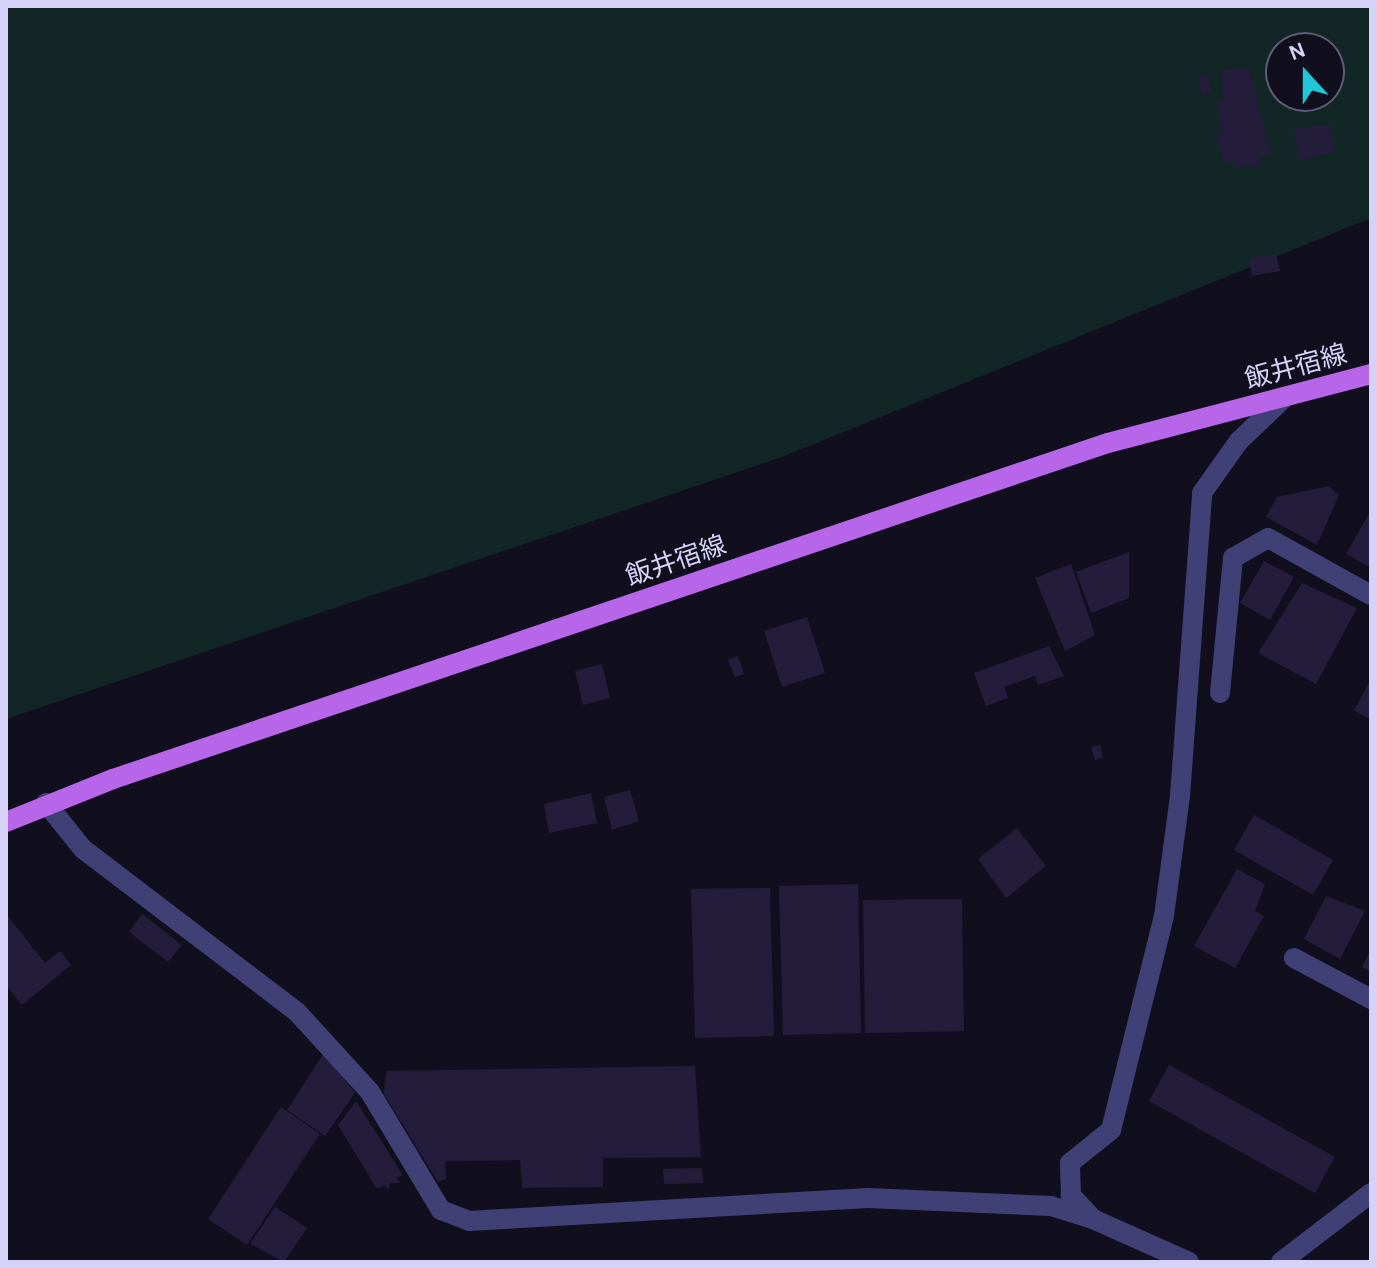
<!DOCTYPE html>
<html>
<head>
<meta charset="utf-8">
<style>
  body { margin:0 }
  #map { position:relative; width:1377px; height:1268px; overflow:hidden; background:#110f1d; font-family:Karla,"Noto Sans JP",sans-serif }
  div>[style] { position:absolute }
  .green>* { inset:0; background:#122625 }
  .building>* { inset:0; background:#231d3b }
  .street>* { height:20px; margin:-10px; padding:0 10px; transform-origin:10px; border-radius:10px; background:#414076 }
  .primary>* { height:20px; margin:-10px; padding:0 10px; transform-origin:10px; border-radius:10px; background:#b766ea }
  span { translate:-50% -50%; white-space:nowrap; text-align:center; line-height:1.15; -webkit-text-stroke:6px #110f1d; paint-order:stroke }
  .street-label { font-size:26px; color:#d5d1f9 }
  .frame { position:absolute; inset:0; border:8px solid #d5d1f9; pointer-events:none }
  .north { position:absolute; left:1265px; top:32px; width:80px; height:80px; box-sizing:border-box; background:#110f1d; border:2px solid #5f5d75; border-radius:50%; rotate:339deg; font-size:22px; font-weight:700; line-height:32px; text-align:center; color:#d5d1f9 }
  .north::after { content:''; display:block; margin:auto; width:28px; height:36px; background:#1ec8d8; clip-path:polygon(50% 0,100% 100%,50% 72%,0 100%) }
</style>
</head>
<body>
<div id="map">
  <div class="green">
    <div style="clip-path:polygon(evenodd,6px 6px,1371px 6px,1371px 218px,782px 457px,6px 719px,6px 6px,1281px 48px,1329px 48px,1329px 96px,1281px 96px,1281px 48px)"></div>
  </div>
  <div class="building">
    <div style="clip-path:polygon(1249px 67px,1271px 154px,1259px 157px,1260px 166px,1236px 168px,1234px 160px,1223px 163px,1216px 136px,1221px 134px,1217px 102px,1223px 100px,1220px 71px)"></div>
    <div style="clip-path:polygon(1208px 75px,1212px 92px,1202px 94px,1198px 76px)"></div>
    <div style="clip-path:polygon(1330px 124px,1335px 151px,1300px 161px,1294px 129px)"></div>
    <div style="clip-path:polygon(1276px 254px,1280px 271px,1252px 276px,1249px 258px)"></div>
    <div style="clip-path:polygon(1329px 486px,1339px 495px,1317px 545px,1266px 517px,1277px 497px)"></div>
    <div style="clip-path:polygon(1371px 510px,1371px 568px,1346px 554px)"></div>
    <div style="clip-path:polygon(1129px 552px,1129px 598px,1091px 613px,1076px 572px)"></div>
    <div style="clip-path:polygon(1264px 561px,1294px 577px,1270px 620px,1240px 603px)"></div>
    <div style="clip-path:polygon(1071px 564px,1095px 635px,1065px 651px,1035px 578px)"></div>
    <div style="clip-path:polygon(1302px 583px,1357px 608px,1316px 684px,1258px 653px)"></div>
    <div style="clip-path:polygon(807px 617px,825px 673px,782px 687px,764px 631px)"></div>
    <div style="clip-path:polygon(1049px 646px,1064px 676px,1038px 685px,1035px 676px,1004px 687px,1008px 698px,986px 706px,974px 673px)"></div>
    <div style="clip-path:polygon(738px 656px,744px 674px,735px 677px,728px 660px)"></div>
    <div style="clip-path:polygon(602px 664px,610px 698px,583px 705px,575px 671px)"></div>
    <div style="clip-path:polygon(1371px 679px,1371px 720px,1354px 710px)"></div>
    <div style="clip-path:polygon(1100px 745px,1103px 758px,1095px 760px,1091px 747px)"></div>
    <div style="clip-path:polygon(630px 790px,639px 821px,612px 830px,604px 797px)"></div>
    <div style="clip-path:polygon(591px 793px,597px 823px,549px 833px,544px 804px)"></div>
    <div style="clip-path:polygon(1254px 815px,1333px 860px,1313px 895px,1234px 850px)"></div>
    <div style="clip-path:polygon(1017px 828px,1046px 866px,1006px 898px,978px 859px)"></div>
    <div style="clip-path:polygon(1237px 869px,1265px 884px,1255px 911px,1264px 916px,1235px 968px,1194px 946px)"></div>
    <div style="clip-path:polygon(858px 884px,861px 1033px,783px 1035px,779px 886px)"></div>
    <div style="clip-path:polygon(770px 888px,774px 1036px,695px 1038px,691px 889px)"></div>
    <div style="clip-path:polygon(1326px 896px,1365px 911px,1340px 959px,1304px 939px)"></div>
    <div style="clip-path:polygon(962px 899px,964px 1031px,865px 1033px,863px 900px)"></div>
    <div style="clip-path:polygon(6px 914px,45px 963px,60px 951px,71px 965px,22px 1005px,6px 985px)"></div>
    <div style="clip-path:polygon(142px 914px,182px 945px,168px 962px,129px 932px)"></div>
    <div style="clip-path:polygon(1371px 949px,1371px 972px,1362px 967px)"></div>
    <div style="clip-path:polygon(324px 1053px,355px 1093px,325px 1136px,287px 1110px)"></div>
    <div style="clip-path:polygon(1169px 1065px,1335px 1157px,1315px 1193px,1149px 1101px)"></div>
    <div style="clip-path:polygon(695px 1066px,701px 1157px,603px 1158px,603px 1187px,522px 1188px,520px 1160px,445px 1161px,446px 1179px,438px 1182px,384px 1094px,386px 1071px)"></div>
    <div style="clip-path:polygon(356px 1101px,403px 1175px,397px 1178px,400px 1183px,390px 1183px,388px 1190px,385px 1185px,377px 1189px,338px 1125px)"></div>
    <div style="clip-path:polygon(281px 1107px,320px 1134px,247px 1245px,208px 1219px)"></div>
    <div style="clip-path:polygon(702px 1168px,703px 1183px,664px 1184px,663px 1169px)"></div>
    <div style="clip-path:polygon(275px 1207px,307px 1228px,284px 1262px,250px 1244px)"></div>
  </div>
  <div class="street">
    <div style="left:1220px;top:693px;width:136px;rotate:-84.5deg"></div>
    <div style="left:1233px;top:558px;width:40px;rotate:-29.7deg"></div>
    <div style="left:1268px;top:538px;width:118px;rotate:29deg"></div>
    <div style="left:46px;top:803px;width:59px;rotate:51.2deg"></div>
    <div style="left:83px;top:849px;width:269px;rotate:37.3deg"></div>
    <div style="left:297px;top:1012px;width:108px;rotate:47.6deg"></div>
    <div style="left:370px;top:1092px;width:138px;rotate:59deg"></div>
    <div style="left:441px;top:1210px;width:30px;rotate:21deg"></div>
    <div style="left:469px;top:1221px;width:400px;rotate:-3.3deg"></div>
    <div style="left:868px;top:1198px;width:183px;rotate:2.5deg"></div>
    <div style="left:1051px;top:1206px;width:47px;rotate:17.3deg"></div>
    <div style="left:1294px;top:958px;width:87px;rotate:28deg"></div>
    <div style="left:1189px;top:1262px;width:105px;rotate:-155.9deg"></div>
    <div style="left:1093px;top:1219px;width:33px;rotate:-133deg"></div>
    <div style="left:1071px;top:1195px;width:32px;rotate:-92deg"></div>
    <div style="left:1070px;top:1163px;width:53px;rotate:-38.8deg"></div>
    <div style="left:1111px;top:1130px;width:220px;rotate:-76.1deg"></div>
    <div style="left:1164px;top:916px;width:121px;rotate:-82.4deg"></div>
    <div style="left:1180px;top:796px;width:304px;rotate:-85.8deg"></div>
    <div style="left:1202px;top:493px;width:64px;rotate:-54.6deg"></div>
    <div style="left:1239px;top:441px;width:64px;rotate:-43.7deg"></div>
    <div style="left:1281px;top:1262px;width:113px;rotate:-37.5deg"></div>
  </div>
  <div class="primary">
    <div style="left:6px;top:822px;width:115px;rotate:-21.9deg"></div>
    <div style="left:113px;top:779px;width:1050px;rotate:-18.66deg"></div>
    <div style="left:1108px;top:443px;width:272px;rotate:-14.7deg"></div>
  </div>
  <div class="street-label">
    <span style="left:1296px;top:367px;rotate:-15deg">飯井宿線</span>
    <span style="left:676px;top:561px;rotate:-19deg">飯井宿線</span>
  </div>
  <div class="frame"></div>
  <div class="north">N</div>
</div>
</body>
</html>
